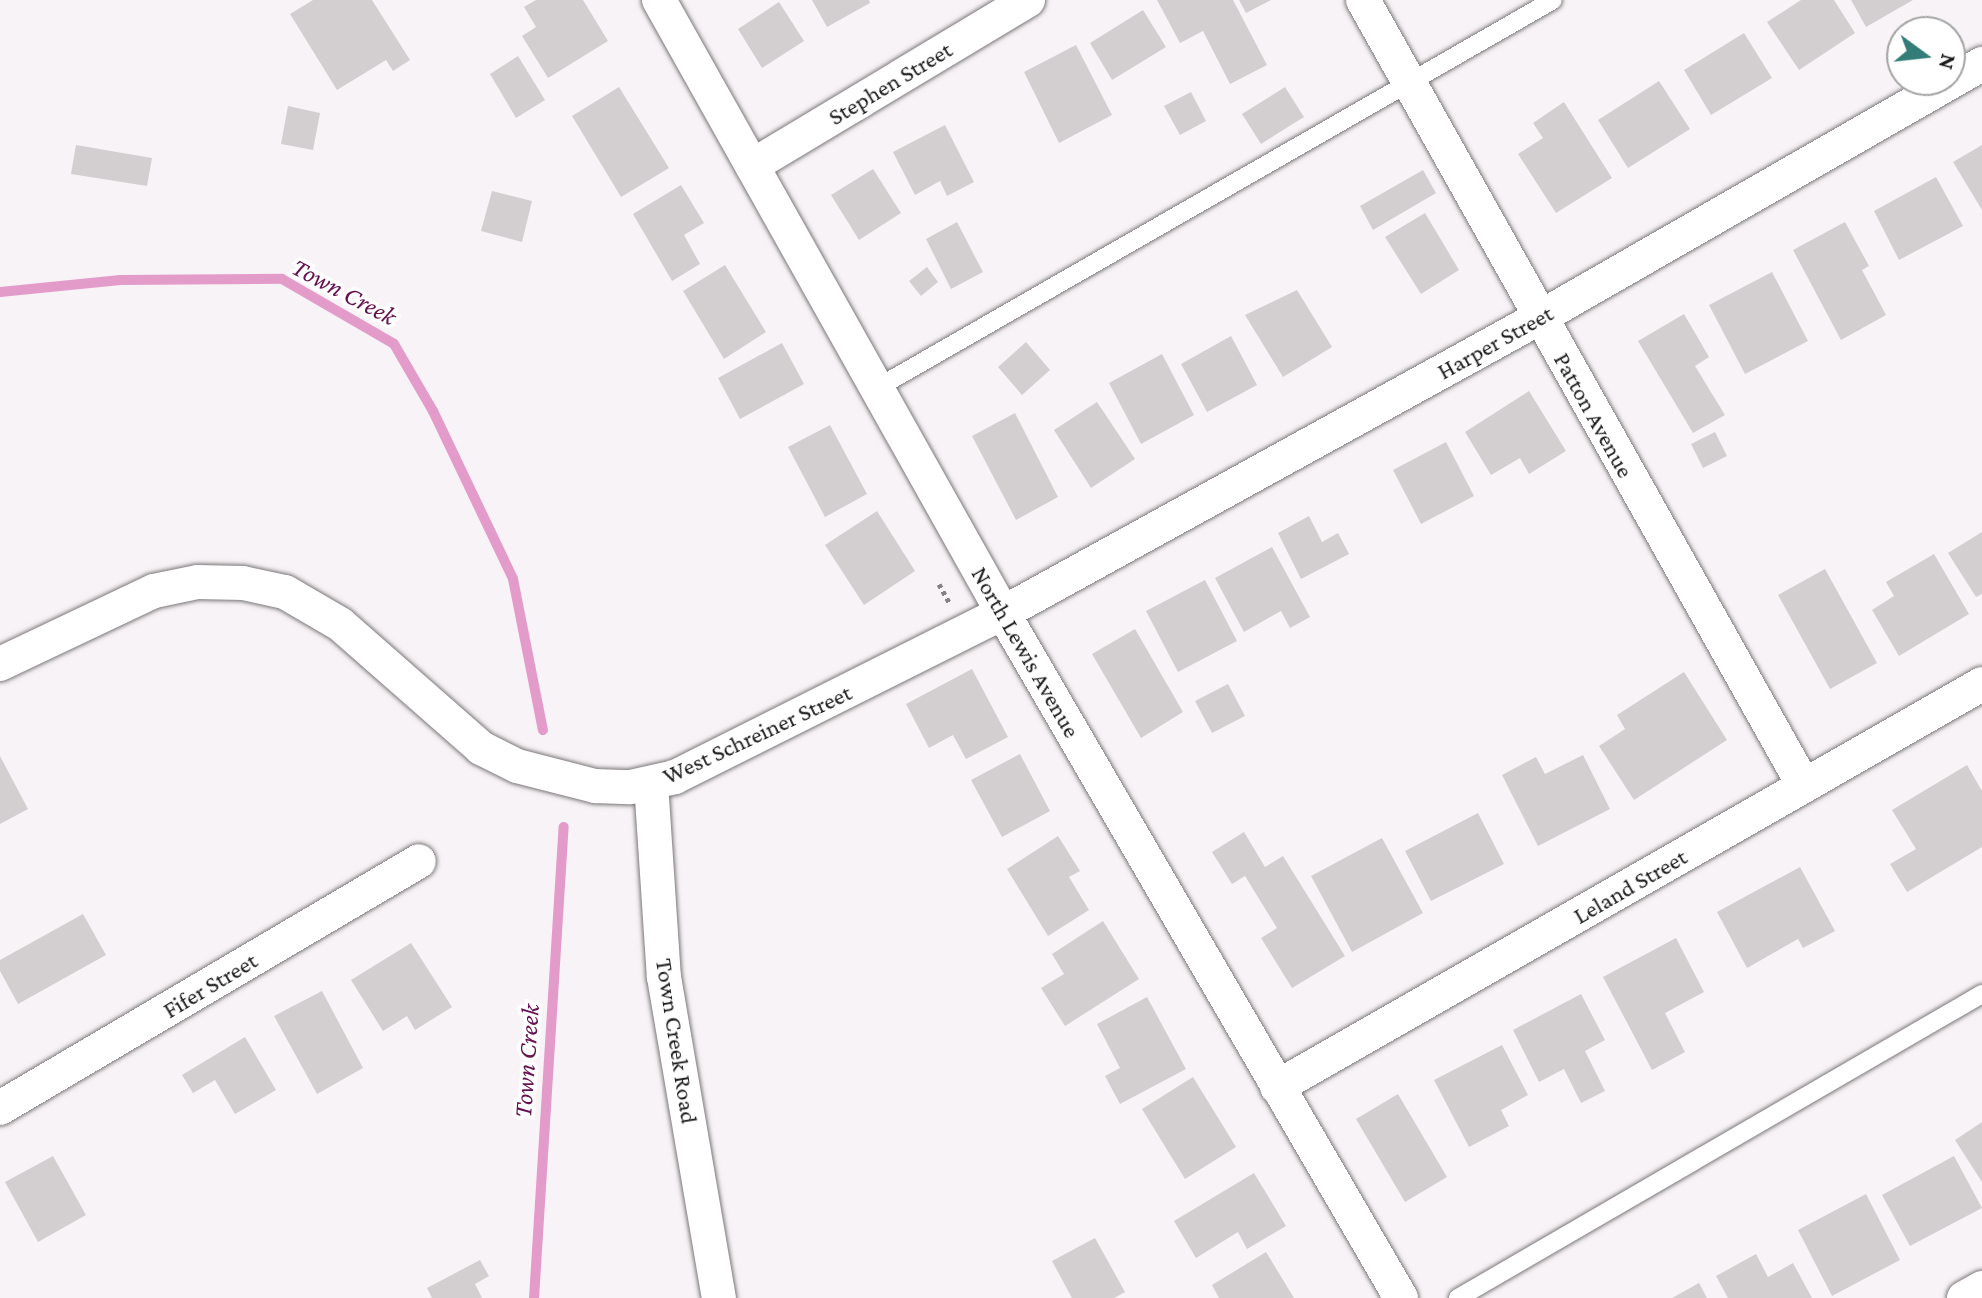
<!DOCTYPE html>
<html>
<head>
<meta charset="utf-8">
<style>
  body { margin:0 }
  #map { position:relative; width:1982px; height:1298px; overflow:hidden; background:#f8f3f6; font-family:"Crimson Pro",serif }
  div>[style] { position:absolute }
  .stream>* { height:10px; margin:-5px; padding:0 5px; transform-origin:5px; border-radius:5px; background:#e39bca }
  .building>* { inset:0; background:#d3cfd1 }
  .path>* { height:5px; margin-top:-2.5px; transform-origin:0; background:repeating-linear-gradient(90deg,#858284 0 4px,transparent 0 8px) }
  .roads { filter:drop-shadow(0 0 2px #7c787a) drop-shadow(0 0 2px #7c787a) }
  .service>* { height:18px; margin:-9px; padding:0 9px; transform-origin:9px; border-radius:9px; background:#fff }
  .minor>* { height:34px; margin:-17px; padding:0 17px; transform-origin:17px; border-radius:17px; background:#fff }
  span { translate:-50% -50%; white-space:nowrap; text-align:center; line-height:1.15; -webkit-text-stroke:7px #fff; paint-order:stroke }
  .street-label { font-size:24px; color:#1c1b1c }
  .water-label { font-size:26px; color:#651251; font-style:italic }
  .north { position:absolute; left:1886px; top:16px; width:80px; height:80px; box-sizing:border-box; background:#fff; border:2px solid #a4a4a4; border-radius:50%; rotate:105deg; font-size:22px; font-weight:700; line-height:32px; text-align:center; color:#1c1b1c }
  .north::after { content:''; display:block; margin:auto; width:28px; height:36px; background:#347c78; clip-path:polygon(50% 0,100% 100%,50% 72%,0 100%) }
</style>
</head>
<body>
<div id="map">
  <div class="stream">
    <div style="left:0;top:292px;width:121px;rotate:-5.7deg"></div>
    <div style="left:120px;top:280px;width:162px;rotate:-0.4deg"></div>
    <div style="left:282px;top:279px;width:129px;rotate:30.1deg"></div>
    <div style="left:394px;top:344px;width:78px;rotate:59.8deg"></div>
    <div style="left:433px;top:411px;width:186px;rotate:64.5deg"></div>
    <div style="left:513px;top:579px;width:154px;rotate:78.8deg"></div>
    <div style="left:534px;top:1298px;width:472px;rotate:-86.4deg"></div>
  </div>
  <div class="building">
    <div style="clip-path:polygon(313px 0,372px 0,410px 60px,393px 71px,386px 60px,337px 90px,290px 14px)"></div>
    <div style="clip-path:polygon(536px 0,583px 0,608px 41px,548px 78px,522px 36px,536px 27px,524px 7px)"></div>
    <div style="clip-path:polygon(812px 0,869px 0,870px 3px,827px 27px)"></div>
    <div style="clip-path:polygon(1157px 0,1233px 0,1267px 65px,1230px 84px,1203px 31px,1180px 43px)"></div>
    <div style="clip-path:polygon(1239px 0,1271px 0,1246px 13px)"></div>
    <div style="clip-path:polygon(1801px 0,1834px 0,1855px 33px,1799px 70px,1767px 22px)"></div>
    <div style="clip-path:polygon(1851px 0,1913px 0,1866px 27px)"></div>
    <div style="clip-path:polygon(779px 2px,804px 41px,762px 68px,738px 29px)"></div>
    <div style="clip-path:polygon(1143px 10px,1166px 47px,1112px 80px,1090px 43px)"></div>
    <div style="clip-path:polygon(1744px 33px,1772px 78px,1711px 115px,1684px 70px)"></div>
    <div style="clip-path:polygon(1076px 45px,1112px 115px,1059px 143px,1024px 72px)"></div>
    <div style="clip-path:polygon(518px 56px,545px 100px,516px 118px,490px 74px)"></div>
    <div style="clip-path:polygon(1659px 81px,1690px 129px,1628px 168px,1598px 120px)"></div>
    <div style="clip-path:polygon(619px 87px,669px 168px,621px 197px,572px 116px)"></div>
    <div style="clip-path:polygon(1285px 87px,1304px 117px,1261px 144px,1242px 114px)"></div>
    <div style="clip-path:polygon(1191px 92px,1206px 121px,1180px 135px,1164px 106px)"></div>
    <div style="clip-path:polygon(1564px 102px,1612px 178px,1556px 213px,1518px 154px,1543px 138px,1533px 123px)"></div>
    <div style="clip-path:polygon(288px 106px,320px 113px,313px 150px,281px 144px)"></div>
    <div style="clip-path:polygon(945px 125px,974px 182px,947px 196px,940px 181px,915px 195px,893px 152px)"></div>
    <div style="clip-path:polygon(76px 145px,152px 158px,147px 186px,71px 174px)"></div>
    <div style="clip-path:polygon(1982px 145px,1982px 210px,1953px 162px)"></div>
    <div style="clip-path:polygon(873px 169px,901px 213px,859px 240px,831px 195px)"></div>
    <div style="clip-path:polygon(1423px 170px,1436px 193px,1373px 230px,1360px 206px)"></div>
    <div style="clip-path:polygon(1936px 177px,1963px 226px,1899px 260px,1874px 211px)"></div>
    <div style="clip-path:polygon(681px 185px,704px 223px,684px 235px,700px 264px,672px 281px,633px 214px)"></div>
    <div style="clip-path:polygon(492px 191px,532px 201px,522px 242px,481px 231px)"></div>
    <div style="clip-path:polygon(1425px 213px,1459px 270px,1421px 294px,1385px 237px)"></div>
    <div style="clip-path:polygon(957px 222px,983px 272px,951px 289px,926px 239px)"></div>
    <div style="clip-path:polygon(1845px 222px,1869px 266px,1862px 270px,1886px 315px,1841px 340px,1793px 250px)"></div>
    <div style="clip-path:polygon(725px 265px,766px 332px,724px 359px,683px 291px)"></div>
    <div style="clip-path:polygon(927px 267px,938px 282px,921px 296px,909px 281px)"></div>
    <div style="clip-path:polygon(1772px 272px,1808px 341px,1745px 374px,1709px 305px)"></div>
    <div style="clip-path:polygon(1297px 290px,1332px 347px,1283px 377px,1245px 315px)"></div>
    <div style="clip-path:polygon(1684px 314px,1709px 357px,1695px 366px,1725px 415px,1693px 433px,1638px 341px)"></div>
    <div style="clip-path:polygon(1231px 336px,1257px 385px,1207px 412px,1181px 364px)"></div>
    <div style="clip-path:polygon(1026px 342px,1050px 370px,1022px 395px,998px 367px)"></div>
    <div style="clip-path:polygon(782px 343px,804px 384px,740px 419px,718px 378px)"></div>
    <div style="clip-path:polygon(1162px 354px,1194px 415px,1141px 444px,1109px 383px)"></div>
    <div style="clip-path:polygon(1529px 391px,1566px 451px,1529px 474px,1520px 458px,1491px 475px,1465px 432px)"></div>
    <div style="clip-path:polygon(1097px 402px,1135px 459px,1091px 488px,1054px 430px)"></div>
    <div style="clip-path:polygon(1015px 413px,1058px 497px,1016px 520px,972px 436px)"></div>
    <div style="clip-path:polygon(830px 425px,867px 494px,825px 517px,788px 447px)"></div>
    <div style="clip-path:polygon(1715px 432px,1727px 456px,1703px 468px,1691px 444px)"></div>
    <div style="clip-path:polygon(1446px 442px,1474px 496px,1421px 524px,1393px 470px)"></div>
    <div style="clip-path:polygon(877px 511px,915px 571px,864px 605px,825px 545px)"></div>
    <div style="clip-path:polygon(1309px 516px,1322px 542px,1338px 533px,1349px 554px,1301px 579px,1278px 533px)"></div>
    <div style="clip-path:polygon(1982px 532px,1982px 594px,1976px 597px,1948px 553px)"></div>
    <div style="clip-path:polygon(1272px 547px,1310px 617px,1290px 628px,1281px 611px,1244px 632px,1215px 578px)"></div>
    <div style="clip-path:polygon(1934px 554px,1969px 614px,1899px 656px,1872px 610px,1894px 596px,1886px 582px)"></div>
    <div style="clip-path:polygon(1825px 569px,1877px 663px,1830px 689px,1778px 595px)"></div>
    <div style="clip-path:polygon(1205px 580px,1237px 641px,1178px 672px,1146px 611px)"></div>
    <div style="clip-path:polygon(1135px 629px,1183px 712px,1141px 738px,1092px 654px)"></div>
    <div style="clip-path:polygon(972px 669px,1008px 737px,966px 759px,953px 735px,929px 748px,906px 704px)"></div>
    <div style="clip-path:polygon(1684px 672px,1727px 740px,1634px 800px,1599px 746px,1625px 729px,1617px 715px)"></div>
    <div style="clip-path:polygon(1228px 684px,1245px 716px,1212px 733px,1195px 701px)"></div>
    <div style="clip-path:polygon(1020px 754px,1050px 811px,1002px 837px,971px 780px)"></div>
    <div style="clip-path:polygon(1583px 755px,1610px 809px,1538px 846px,1502px 775px,1536px 757px,1545px 774px)"></div>
    <div style="clip-path:polygon(0 756px,28px 809px,0 824px)"></div>
    <div style="clip-path:polygon(1967px 765px,1982px 791px,1982px 847px,1907px 892px,1890px 864px,1916px 849px,1892px 810px)"></div>
    <div style="clip-path:polygon(1478px 813px,1504px 864px,1431px 901px,1405px 851px)"></div>
    <div style="clip-path:polygon(1244px 832px,1265px 867px,1283px 856px,1345px 956px,1292px 988px,1261px 938px,1277px 928px,1245px 876px,1232px 884px,1212px 852px)"></div>
    <div style="clip-path:polygon(1058px 836px,1080px 871px,1069px 877px,1089px 910px,1048px 936px,1007px 869px)"></div>
    <div style="clip-path:polygon(1382px 838px,1423px 913px,1352px 952px,1311px 876px)"></div>
    <div style="clip-path:polygon(1800px 867px,1835px 931px,1803px 948px,1798px 939px,1747px 968px,1717px 912px)"></div>
    <div style="clip-path:polygon(83px 914px,106px 955px,18px 1004px,0 971px,0 960px)"></div>
    <div style="clip-path:polygon(1103px 921px,1139px 979px,1065px 1026px,1041px 988px,1064px 974px,1052px 954px)"></div>
    <div style="clip-path:polygon(1676px 938px,1704px 992px,1665px 1013px,1685px 1052px,1652px 1070px,1603px 977px)"></div>
    <div style="clip-path:polygon(411px 943px,452px 1007px,415px 1030px,407px 1016px,383px 1031px,351px 980px)"></div>
    <div style="clip-path:polygon(322px 991px,363px 1068px,317px 1094px,274px 1016px)"></div>
    <div style="clip-path:polygon(1581px 994px,1605px 1040px,1585px 1051px,1605px 1091px,1581px 1103px,1564px 1069px,1539px 1082px,1513px 1030px)"></div>
    <div style="clip-path:polygon(1147px 997px,1186px 1069px,1120px 1104px,1105px 1076px,1120px 1068px,1097px 1024px)"></div>
    <div style="clip-path:polygon(245px 1037px,276px 1090px,235px 1114px,215px 1080px,193px 1093px,182px 1075px)"></div>
    <div style="clip-path:polygon(1502px 1045px,1528px 1095px,1501px 1110px,1509px 1126px,1469px 1147px,1434px 1080px)"></div>
    <div style="clip-path:polygon(1193px 1077px,1236px 1147px,1185px 1179px,1142px 1109px)"></div>
    <div style="clip-path:polygon(1398px 1094px,1447px 1177px,1405px 1202px,1356px 1119px)"></div>
    <div style="clip-path:polygon(1982px 1122px,1982px 1182px,1955px 1140px)"></div>
    <div style="clip-path:polygon(53px 1156px,86px 1215px,38px 1242px,5px 1182px)"></div>
    <div style="clip-path:polygon(1954px 1156px,1982px 1208px,1910px 1246px,1882px 1195px)"></div>
    <div style="clip-path:polygon(1254px 1173px,1286px 1226px,1247px 1249px,1238px 1232px,1196px 1258px,1174px 1221px)"></div>
    <div style="clip-path:polygon(1866px 1194px,1900px 1260px,1832px 1296px,1798px 1230px)"></div>
    <div style="clip-path:polygon(1095px 1238px,1125px 1292px,1114px 1298px,1072px 1298px,1052px 1261px)"></div>
    <div style="clip-path:polygon(1266px 1252px,1294px 1298px,1219px 1298px,1212px 1285px)"></div>
    <div style="clip-path:polygon(1756px 1254px,1768px 1277px,1793px 1263px,1812px 1298px,1728px 1298px,1716px 1276px)"></div>
    <div style="clip-path:polygon(480px 1260px,489px 1276px,475px 1284px,482px 1298px,432px 1298px,427px 1288px)"></div>
    <div style="clip-path:polygon(1699px 1283px,1707px 1298px,1672px 1298px)"></div>
  </div>
  <div class="path">
    <div style="left:939px;top:584px;width:21px;rotate:61deg"></div>
  </div>
  <div class="roads">
    <div class="service">
      <div style="left:877px;top:388px;width:779px;rotate:-29.85deg"></div>
      <div style="left:1458px;top:1298px;width:606px;rotate:-30.12deg"></div>
    </div>
    <div class="minor">
      <div style="left:659px;top:0;width:703px;rotate:60.7deg"></div>
      <div style="left:1003px;top:613px;width:792px;rotate:59.84deg"></div>
      <div style="left:1363px;top:0;width:901px;rotate:60.7deg"></div>
      <div style="left:752px;top:166px;width:322px;rotate:-31deg"></div>
      <div style="left:0;top:664px;width:170px;rotate:-25.4deg"></div>
      <div style="left:154px;top:591px;width:45px;rotate:-11.6deg"></div>
      <div style="left:198px;top:582px;width:45px;rotate:1.3deg"></div>
      <div style="left:243px;top:583px;width:43px;rotate:12.1deg"></div>
      <div style="left:285px;top:592px;width:64px;rotate:30.2deg"></div>
      <div style="left:340px;top:624px;width:188px;rotate:41.3deg"></div>
      <div style="left:481px;top:748px;width:40px;rotate:26.6deg"></div>
      <div style="left:517px;top:766px;width:81px;rotate:14.4deg"></div>
      <div style="left:595px;top:786px;width:35px;rotate:2deg"></div>
      <div style="left:630px;top:787px;width:46px;rotate:-12.5deg"></div>
      <div style="left:675px;top:777px;width:367px;rotate:-26.6deg"></div>
      <div style="left:1003px;top:613px;width:612px;rotate:-28.83deg"></div>
      <div style="left:1539px;top:318px;width:511px;rotate:-29.83deg"></div>
      <div style="left:651px;top:783px;width:194px;rotate:86.2deg"></div>
      <div style="left:664px;top:977px;width:326px;rotate:80.3deg"></div>
      <div style="left:1277px;top:1087px;width:812px;rotate:-29.75deg"></div>
      <div style="left:0;top:1108px;width:486px;rotate:-30.5deg"></div>
      <div style="left:1964px;top:1298px;width:21px;rotate:-29deg"></div>
    </div>
  </div>
  <div class="street-label">
    <span style="left:890px;top:83px;rotate:-31deg">Stephen Street</span>
    <span style="left:1495px;top:342px;rotate:-29deg">Harper Street</span>
    <span style="left:1594px;top:415px;rotate:61deg">Patton Avenue</span>
    <span style="left:1026px;top:652px;rotate:60deg">North Lewis Avenue</span>
    <span style="left:757px;top:734px;rotate:-25deg">West Schreiner Street</span>
    <span style="left:1630px;top:886px;rotate:-30deg">Leland Street</span>
    <span style="left:210px;top:985px;rotate:-31deg">Fifer Street</span>
    <span style="left:677px;top:1041px;rotate:81deg">Town Creek Road</span>
  </div>
  <div class="water-label">
    <span style="left:344px;top:292px;rotate:28deg">Town Creek</span>
    <span style="left:527px;top:1061px;rotate:-86deg">Town Creek</span>
  </div>
  <div class="north">N</div>
</div>
</body>
</html>
